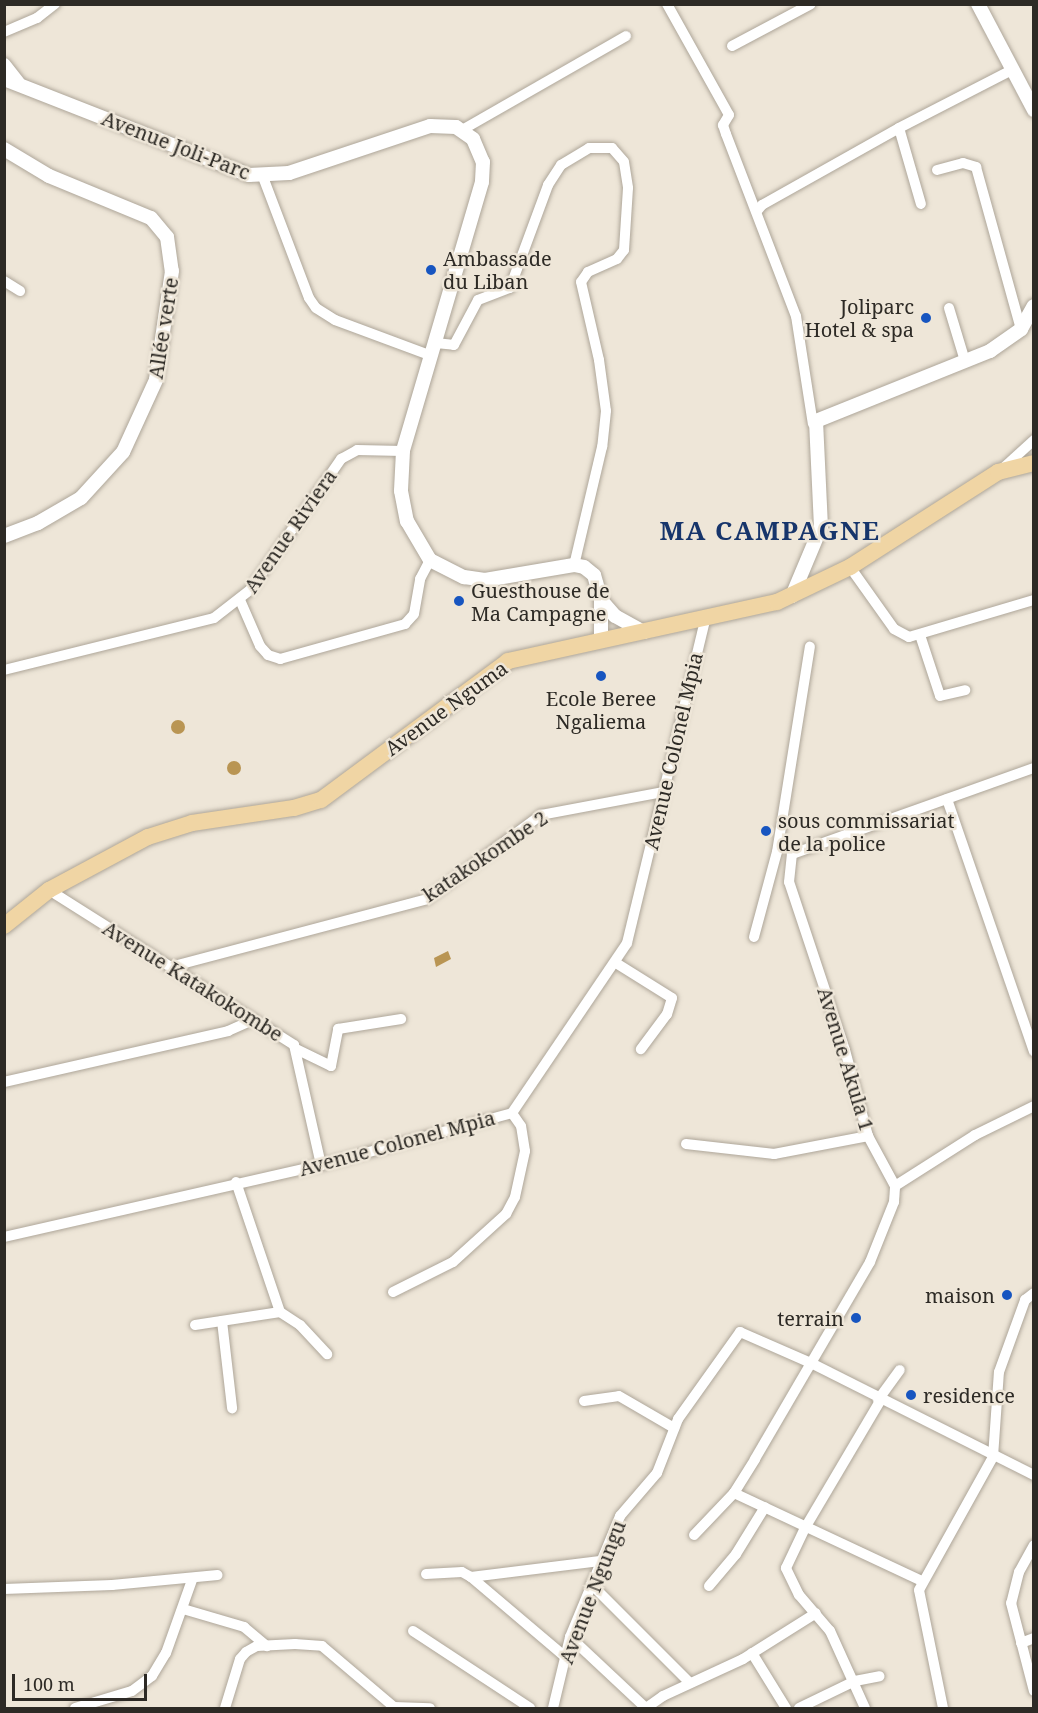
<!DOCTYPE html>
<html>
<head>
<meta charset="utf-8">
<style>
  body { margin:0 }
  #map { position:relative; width:1038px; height:1713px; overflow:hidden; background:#eee6d8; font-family:"Noto Serif",serif }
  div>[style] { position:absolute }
  .water>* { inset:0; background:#b99553 }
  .round { border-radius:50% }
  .roads { filter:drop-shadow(0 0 2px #aea699) drop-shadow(0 0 2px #aea699) }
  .minor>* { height:10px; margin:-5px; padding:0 5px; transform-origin:5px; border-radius:5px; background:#fff }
  .tertiary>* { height:14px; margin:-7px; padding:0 7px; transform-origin:7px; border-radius:7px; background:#fff }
  .primary>* { height:16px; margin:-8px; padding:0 8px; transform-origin:8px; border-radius:8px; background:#f0d5a4 }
  .dots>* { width:16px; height:16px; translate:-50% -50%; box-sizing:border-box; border:3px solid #eee6d8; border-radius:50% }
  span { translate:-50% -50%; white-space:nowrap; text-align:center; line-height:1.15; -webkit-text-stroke:5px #eee6d8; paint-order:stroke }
  .street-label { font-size:20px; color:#2d2a25 }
  .poi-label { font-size:20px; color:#2d2a25 }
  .left { translate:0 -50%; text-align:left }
  .right { translate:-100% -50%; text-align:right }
  .district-label { font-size:26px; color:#17356b; font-weight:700; letter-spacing:1.5px }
  .frame { position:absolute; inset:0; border:6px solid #2d2a25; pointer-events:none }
  .scale { position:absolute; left:12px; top:1674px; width:135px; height:27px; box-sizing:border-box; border:3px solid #2d2a25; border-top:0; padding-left:8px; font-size:18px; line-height:21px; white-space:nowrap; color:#2d2a25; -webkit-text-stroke:4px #eee6d8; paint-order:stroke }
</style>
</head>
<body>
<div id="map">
  <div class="water">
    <div class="round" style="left:171px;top:720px;width:14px;height:14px"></div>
    <div class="round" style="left:227px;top:761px;width:14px;height:14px"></div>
    <div style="clip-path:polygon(448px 951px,451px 959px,436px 967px,434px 958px)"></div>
  </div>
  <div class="roads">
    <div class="minor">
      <div style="left:667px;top:4px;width:127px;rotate:60.8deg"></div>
      <div style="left:729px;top:115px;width:12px;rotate:121deg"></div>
      <div style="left:723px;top:125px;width:9px;rotate:72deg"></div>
      <div style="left:726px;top:134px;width:195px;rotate:69deg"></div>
      <div style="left:796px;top:316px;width:109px;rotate:81.1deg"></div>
      <div style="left:4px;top:32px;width:36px;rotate:-23deg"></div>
      <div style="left:37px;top:18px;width:23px;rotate:-38deg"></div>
      <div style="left:732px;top:46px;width:89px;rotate:-28deg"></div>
      <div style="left:899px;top:128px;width:79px;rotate:73.9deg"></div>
      <div style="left:462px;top:130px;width:189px;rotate:-29.8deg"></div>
      <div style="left:937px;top:170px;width:27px;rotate:-15deg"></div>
      <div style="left:963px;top:163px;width:14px;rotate:17deg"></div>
      <div style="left:976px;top:167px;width:168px;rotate:74.5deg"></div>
      <div style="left:263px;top:177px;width:129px;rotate:69.2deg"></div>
      <div style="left:309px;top:298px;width:12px;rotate:55deg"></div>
      <div style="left:316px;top:308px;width:22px;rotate:32deg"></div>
      <div style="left:335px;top:320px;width:103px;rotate:20.4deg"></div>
      <div style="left:757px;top:211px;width:8px;rotate:-50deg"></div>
      <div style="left:762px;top:205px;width:157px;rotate:-29.3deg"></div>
      <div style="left:899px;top:128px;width:129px;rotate:-27.2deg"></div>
      <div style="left:4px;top:281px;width:19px;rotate:32deg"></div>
      <div style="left:949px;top:308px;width:55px;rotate:73.2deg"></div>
      <div style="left:436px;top:343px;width:18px;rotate:6deg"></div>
      <div style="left:454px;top:345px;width:51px;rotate:-61.9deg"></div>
      <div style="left:478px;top:300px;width:34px;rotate:-21deg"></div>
      <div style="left:510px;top:288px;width:110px;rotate:-69.7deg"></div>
      <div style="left:548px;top:185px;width:24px;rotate:-57deg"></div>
      <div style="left:561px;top:165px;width:33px;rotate:-31deg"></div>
      <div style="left:589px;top:148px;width:23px"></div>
      <div style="left:612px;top:148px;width:18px;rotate:49deg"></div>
      <div style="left:624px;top:162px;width:26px;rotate:81deg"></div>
      <div style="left:628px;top:188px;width:62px;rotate:93.7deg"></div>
      <div style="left:624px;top:250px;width:11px;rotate:128deg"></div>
      <div style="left:617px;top:259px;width:32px;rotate:156deg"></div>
      <div style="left:588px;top:272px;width:12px;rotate:125deg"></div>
      <div style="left:581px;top:282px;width:80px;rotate:77deg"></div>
      <div style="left:599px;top:360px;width:51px;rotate:82.2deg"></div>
      <div style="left:606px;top:411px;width:36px;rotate:96deg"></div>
      <div style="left:602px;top:447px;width:121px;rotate:103.3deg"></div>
      <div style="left:1001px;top:470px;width:45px;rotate:-42.3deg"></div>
      <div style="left:850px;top:567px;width:76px;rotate:54.6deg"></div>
      <div style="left:894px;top:629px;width:17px;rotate:28deg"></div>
      <div style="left:909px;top:637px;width:130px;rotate:-16.5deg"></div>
      <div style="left:240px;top:600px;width:50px;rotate:66.5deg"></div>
      <div style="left:260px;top:646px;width:12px;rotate:48deg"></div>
      <div style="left:268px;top:655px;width:13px;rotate:18deg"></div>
      <div style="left:280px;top:659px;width:130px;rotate:-15.6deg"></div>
      <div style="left:405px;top:624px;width:13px;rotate:-48deg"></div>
      <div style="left:414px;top:614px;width:36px;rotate:-80deg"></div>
      <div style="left:420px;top:579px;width:21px;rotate:-62deg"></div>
      <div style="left:920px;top:635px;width:64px;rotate:71.8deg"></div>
      <div style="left:940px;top:696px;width:26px;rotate:-13deg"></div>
      <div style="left:4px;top:670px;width:216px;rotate:-13.9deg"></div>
      <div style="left:214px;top:618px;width:46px;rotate:-37.9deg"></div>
      <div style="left:250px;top:590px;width:160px;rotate:-55.2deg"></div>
      <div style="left:341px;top:459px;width:18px;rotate:-29deg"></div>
      <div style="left:357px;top:450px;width:46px;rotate:1.2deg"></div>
      <div style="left:947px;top:799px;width:267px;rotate:71deg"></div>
      <div style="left:49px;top:890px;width:290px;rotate:32.3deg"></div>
      <div style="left:294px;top:1045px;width:123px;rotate:77.3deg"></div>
      <div style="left:754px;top:937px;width:88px;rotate:-74.9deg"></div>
      <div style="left:777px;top:852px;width:208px;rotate:-80.9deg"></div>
      <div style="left:616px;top:963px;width:66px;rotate:32deg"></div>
      <div style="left:672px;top:998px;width:17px;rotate:107deg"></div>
      <div style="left:667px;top:1014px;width:44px;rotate:126.6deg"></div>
      <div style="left:170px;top:967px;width:266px;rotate:-14.8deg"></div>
      <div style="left:427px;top:899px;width:142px;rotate:-36.4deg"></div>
      <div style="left:541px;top:815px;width:124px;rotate:-10.7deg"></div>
      <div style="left:296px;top:1049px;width:39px;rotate:26deg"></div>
      <div style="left:331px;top:1066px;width:38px;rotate:-79deg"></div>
      <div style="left:338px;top:1029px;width:64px;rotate:-9deg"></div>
      <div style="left:4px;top:1082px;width:230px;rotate:-12.8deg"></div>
      <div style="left:228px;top:1031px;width:27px;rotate:-24deg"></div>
      <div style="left:686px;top:1144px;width:89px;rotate:6.5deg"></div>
      <div style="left:774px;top:1154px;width:96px;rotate:-10.8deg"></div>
      <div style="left:236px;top:1182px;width:137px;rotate:71.3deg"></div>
      <div style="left:895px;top:1186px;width:95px;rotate:-32.5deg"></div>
      <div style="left:975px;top:1135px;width:66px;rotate:-26.2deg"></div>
      <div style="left:4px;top:1237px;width:325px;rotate:-12.8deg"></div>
      <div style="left:321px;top:1165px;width:198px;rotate:-15.2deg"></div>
      <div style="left:512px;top:1113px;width:205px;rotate:-55.9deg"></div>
      <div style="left:627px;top:943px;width:332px;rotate:-76.4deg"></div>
      <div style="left:393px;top:1292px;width:67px;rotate:-26.6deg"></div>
      <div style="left:453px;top:1262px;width:72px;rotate:-42.2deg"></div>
      <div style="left:506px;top:1214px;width:19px;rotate:-62deg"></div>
      <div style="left:515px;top:1197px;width:47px;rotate:-77.7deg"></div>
      <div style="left:525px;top:1151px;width:25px;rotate:-99deg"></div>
      <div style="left:521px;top:1126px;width:16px;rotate:-125deg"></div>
      <div style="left:222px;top:1321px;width:88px;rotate:83.4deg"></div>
      <div style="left:195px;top:1325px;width:86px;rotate:-8.7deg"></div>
      <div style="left:280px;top:1312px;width:24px;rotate:33deg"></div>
      <div style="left:300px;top:1325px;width:40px;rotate:47deg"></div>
      <div style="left:878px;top:1400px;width:37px;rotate:-54deg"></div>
      <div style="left:584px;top:1401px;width:35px;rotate:-8deg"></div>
      <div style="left:619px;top:1396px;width:64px;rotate:30.2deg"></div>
      <div style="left:734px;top:1493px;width:208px;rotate:25.1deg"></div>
      <div style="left:694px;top:1535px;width:58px;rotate:-46.4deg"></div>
      <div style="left:734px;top:1493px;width:40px;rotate:-58deg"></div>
      <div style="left:755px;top:1459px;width:228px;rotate:-59.7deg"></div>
      <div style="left:870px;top:1262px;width:65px;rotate:-68.2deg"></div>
      <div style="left:894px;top:1202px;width:16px;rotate:-86deg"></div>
      <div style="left:895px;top:1186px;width:57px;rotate:-118.4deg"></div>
      <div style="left:868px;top:1136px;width:89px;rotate:-105deg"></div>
      <div style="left:845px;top:1050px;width:177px;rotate:-108.4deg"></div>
      <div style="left:789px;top:882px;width:28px;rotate:-84deg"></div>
      <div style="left:792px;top:854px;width:257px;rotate:-19.6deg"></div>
      <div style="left:1034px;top:1545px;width:31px;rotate:119deg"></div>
      <div style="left:1019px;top:1572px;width:32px;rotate:104deg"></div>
      <div style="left:1011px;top:1603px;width:91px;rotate:75.4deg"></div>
      <div style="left:426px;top:1574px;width:36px;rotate:-3deg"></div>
      <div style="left:462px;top:1572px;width:10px;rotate:29deg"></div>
      <div style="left:471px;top:1577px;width:130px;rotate:-7.1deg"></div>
      <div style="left:471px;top:1577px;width:122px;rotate:40.3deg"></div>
      <div style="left:591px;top:1584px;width:140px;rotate:45deg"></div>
      <div style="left:709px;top:1586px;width:42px;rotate:-49.8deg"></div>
      <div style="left:736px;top:1554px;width:55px;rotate:-58.3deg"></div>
      <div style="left:4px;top:1589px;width:108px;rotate:-2.1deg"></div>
      <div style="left:112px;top:1585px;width:106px;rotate:-5.4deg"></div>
      <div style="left:183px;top:1609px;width:64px;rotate:16.4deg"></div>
      <div style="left:244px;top:1627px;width:30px;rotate:40deg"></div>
      <div style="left:413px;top:1631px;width:140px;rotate:33.3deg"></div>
      <div style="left:570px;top:1637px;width:104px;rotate:43.1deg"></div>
      <div style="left:1021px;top:1643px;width:14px;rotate:-21deg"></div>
      <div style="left:752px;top:1653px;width:65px;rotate:58.3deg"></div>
      <div style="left:75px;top:1708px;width:59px;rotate:-16.6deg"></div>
      <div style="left:132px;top:1691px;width:25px;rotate:-37deg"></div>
      <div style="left:152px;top:1676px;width:27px;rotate:-59deg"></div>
      <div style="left:166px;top:1653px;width:77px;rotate:-70.4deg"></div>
      <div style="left:225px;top:1708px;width:51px;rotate:-73deg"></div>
      <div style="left:240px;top:1659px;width:9px;rotate:-49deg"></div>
      <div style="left:246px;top:1652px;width:13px;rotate:-29deg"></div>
      <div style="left:257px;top:1646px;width:38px;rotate:-3deg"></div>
      <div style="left:295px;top:1644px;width:27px;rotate:4deg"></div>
      <div style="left:322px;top:1646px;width:94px;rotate:40.3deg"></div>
      <div style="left:394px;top:1707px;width:36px;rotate:2deg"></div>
      <div style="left:553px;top:1708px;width:73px;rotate:-76.5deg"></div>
      <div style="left:570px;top:1637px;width:131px;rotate:-67.5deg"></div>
      <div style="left:620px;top:1516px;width:57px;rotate:-49.3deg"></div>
      <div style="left:657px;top:1473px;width:58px;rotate:-68.7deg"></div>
      <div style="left:678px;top:1419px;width:107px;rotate:-54.5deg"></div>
      <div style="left:740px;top:1332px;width:77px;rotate:23.6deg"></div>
      <div style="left:811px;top:1363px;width:250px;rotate:26.7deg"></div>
      <div style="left:646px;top:1708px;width:21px;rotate:-35deg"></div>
      <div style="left:663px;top:1696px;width:88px;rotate:-24.8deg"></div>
      <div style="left:743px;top:1659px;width:86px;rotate:-32.2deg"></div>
      <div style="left:799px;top:1708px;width:62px;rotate:-25.7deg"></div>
      <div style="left:855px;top:1681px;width:25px;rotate:-11deg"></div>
      <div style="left:865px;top:1708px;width:85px;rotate:-114.4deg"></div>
      <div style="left:830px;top:1631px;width:48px;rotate:-130.7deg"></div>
      <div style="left:799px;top:1595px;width:30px;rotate:-116deg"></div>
      <div style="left:786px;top:1568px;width:44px;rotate:-64.6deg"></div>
      <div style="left:805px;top:1528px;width:147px;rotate:-59.4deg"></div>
      <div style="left:943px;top:1708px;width:120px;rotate:-101.5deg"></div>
      <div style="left:919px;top:1590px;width:152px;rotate:-60.9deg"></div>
      <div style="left:993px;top:1457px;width:85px;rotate:-86deg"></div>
      <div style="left:999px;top:1372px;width:77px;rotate:-70.1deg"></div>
      <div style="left:1025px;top:1300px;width:11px;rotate:-38deg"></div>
    </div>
    <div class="tertiary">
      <div style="left:978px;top:4px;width:120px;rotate:62.2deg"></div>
      <div style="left:4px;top:65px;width:23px;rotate:52deg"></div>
      <div style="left:4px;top:79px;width:263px;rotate:21.4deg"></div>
      <div style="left:249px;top:175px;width:40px;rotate:-2.9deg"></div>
      <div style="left:289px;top:173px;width:149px;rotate:-18.4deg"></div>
      <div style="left:430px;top:126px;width:26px;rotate:2deg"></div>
      <div style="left:456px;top:127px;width:21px;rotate:35deg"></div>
      <div style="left:473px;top:139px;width:25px;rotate:67deg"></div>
      <div style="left:483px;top:162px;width:20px;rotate:93deg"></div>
      <div style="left:482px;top:182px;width:280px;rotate:106.4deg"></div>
      <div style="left:403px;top:451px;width:40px;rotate:92.9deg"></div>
      <div style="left:401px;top:491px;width:31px;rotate:79deg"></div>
      <div style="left:407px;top:521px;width:45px;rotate:59.5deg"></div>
      <div style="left:430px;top:560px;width:38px;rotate:27deg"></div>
      <div style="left:464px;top:577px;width:21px;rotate:8deg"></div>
      <div style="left:485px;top:580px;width:90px;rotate:-9.6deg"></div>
      <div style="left:574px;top:565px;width:10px;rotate:11deg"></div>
      <div style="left:584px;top:567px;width:13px;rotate:39deg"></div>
      <div style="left:594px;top:575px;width:26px;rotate:74deg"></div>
      <div style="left:601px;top:600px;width:21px;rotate:49deg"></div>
      <div style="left:615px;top:616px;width:33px;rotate:29deg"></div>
      <div style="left:4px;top:149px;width:52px;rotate:31deg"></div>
      <div style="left:49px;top:176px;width:110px;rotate:22.4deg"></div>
      <div style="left:151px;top:218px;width:25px;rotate:50deg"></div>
      <div style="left:167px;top:237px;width:34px;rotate:82deg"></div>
      <div style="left:172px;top:271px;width:110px;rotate:98.4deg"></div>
      <div style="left:156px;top:380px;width:79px;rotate:114.6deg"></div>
      <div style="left:123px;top:452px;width:62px;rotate:132.4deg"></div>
      <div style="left:81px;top:498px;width:50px;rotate:149.8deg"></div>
      <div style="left:38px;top:523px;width:36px;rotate:159deg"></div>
      <div style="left:792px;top:596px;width:75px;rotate:-67.2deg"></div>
      <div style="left:821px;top:527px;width:106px;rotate:-92.7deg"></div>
      <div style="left:816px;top:421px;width:188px;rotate:-21.9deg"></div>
      <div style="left:990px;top:351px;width:38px;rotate:-35deg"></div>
      <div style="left:1021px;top:329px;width:26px;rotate:-61deg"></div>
      <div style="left:601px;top:600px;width:41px;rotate:90deg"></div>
    </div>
    <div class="primary">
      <div style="left:4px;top:926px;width:58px;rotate:-38.7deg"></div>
      <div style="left:49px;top:890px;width:112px;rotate:-28.2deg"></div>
      <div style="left:148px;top:837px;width:46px;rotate:-17.7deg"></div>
      <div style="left:192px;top:823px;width:103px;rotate:-8.4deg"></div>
      <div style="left:294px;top:808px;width:28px;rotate:-17deg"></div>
      <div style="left:321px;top:800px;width:233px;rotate:-36.6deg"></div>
      <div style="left:508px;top:661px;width:275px;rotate:-12.4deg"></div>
      <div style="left:777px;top:602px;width:81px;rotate:-25.6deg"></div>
      <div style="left:850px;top:567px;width:176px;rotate:-32.7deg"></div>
      <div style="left:998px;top:472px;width:37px;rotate:-14deg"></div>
    </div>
  </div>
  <div class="dots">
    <div style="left:431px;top:270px;background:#1755c0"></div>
    <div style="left:926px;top:318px;background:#1755c0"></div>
    <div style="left:459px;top:601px;background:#1755c0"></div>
    <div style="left:601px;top:676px;background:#1755c0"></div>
    <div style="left:766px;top:831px;background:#1755c0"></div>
    <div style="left:1007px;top:1295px;background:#1755c0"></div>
    <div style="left:856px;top:1318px;background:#1755c0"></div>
    <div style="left:911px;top:1395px;background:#1755c0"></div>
  </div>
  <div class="street-label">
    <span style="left:176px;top:145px;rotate:21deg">Avenue Joli-Parc</span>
    <span style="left:163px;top:328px;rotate:-81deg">Allée verte</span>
    <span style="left:290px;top:531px;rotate:-55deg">Avenue Riviera</span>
    <span style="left:446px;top:708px;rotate:-36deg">Avenue Nguma</span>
    <span style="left:673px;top:751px;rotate:-77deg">Avenue Colonel Mpia</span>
    <span style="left:485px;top:856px;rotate:-34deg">katakokombe 2</span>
    <span style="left:193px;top:981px;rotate:32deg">Avenue Katakokombe</span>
    <span style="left:846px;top:1059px;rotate:73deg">Avenue Akula 1</span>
    <span style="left:397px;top:1143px;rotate:-15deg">Avenue Colonel Mpia</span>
    <span style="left:592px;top:1592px;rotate:-69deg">Avenue Ngungu</span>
  </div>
  <div class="poi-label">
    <span class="left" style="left:443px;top:270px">Ambassade<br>du Liban</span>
    <span class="right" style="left:914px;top:318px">Joliparc<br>Hotel &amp; spa</span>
    <span class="left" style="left:471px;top:602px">Guesthouse de<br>Ma Campagne</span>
    <span style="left:601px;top:710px">Ecole Beree<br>Ngaliema</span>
    <span class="left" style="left:778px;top:832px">sous commissariat<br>de la police</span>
    <span class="right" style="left:995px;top:1295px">maison</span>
    <span class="right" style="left:844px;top:1318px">terrain</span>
    <span class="left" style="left:923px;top:1395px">residence</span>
  </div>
  <div class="district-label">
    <span style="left:770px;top:531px">MA CAMPAGNE</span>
  </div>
  <div class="frame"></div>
  <div class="scale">100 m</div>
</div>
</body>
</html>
